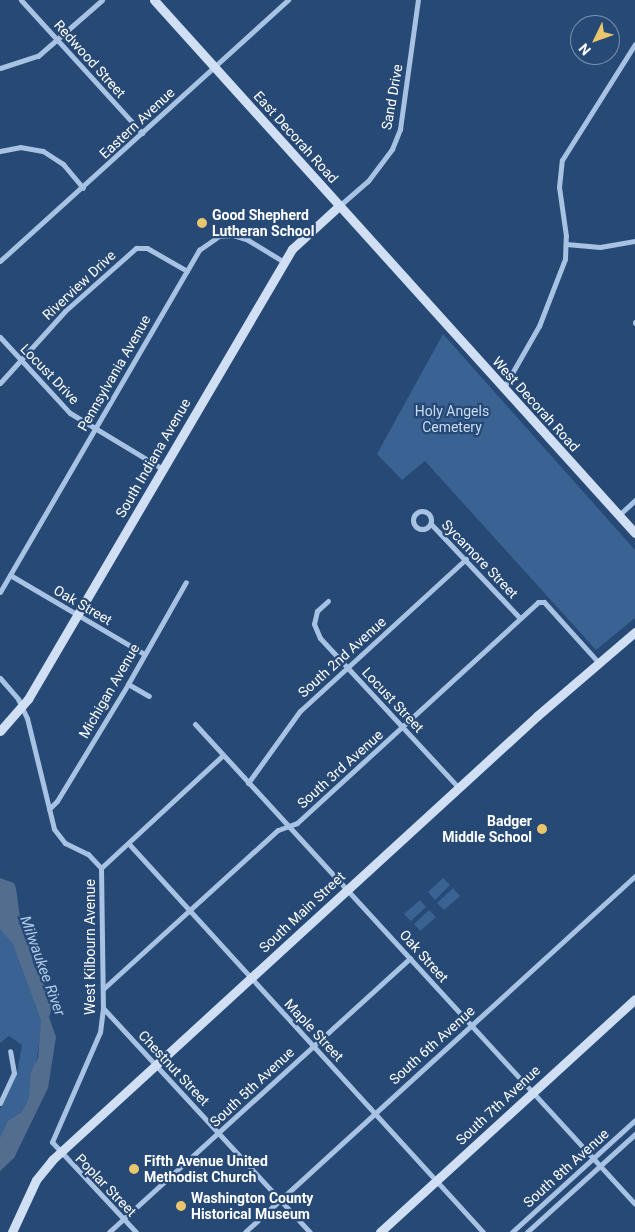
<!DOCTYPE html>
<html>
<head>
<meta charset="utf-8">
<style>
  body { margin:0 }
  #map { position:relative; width:635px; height:1232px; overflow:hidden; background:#264976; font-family:Roboto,sans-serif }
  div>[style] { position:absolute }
  .green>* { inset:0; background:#3a6293 }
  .water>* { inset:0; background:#536d8e }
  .street>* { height:5px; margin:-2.5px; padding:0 2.5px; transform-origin:2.5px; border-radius:2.5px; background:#a7c2e2 }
  .street>.ring { margin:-2.5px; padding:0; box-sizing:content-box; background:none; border:5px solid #a7c2e2; border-radius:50% }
  .secondary>* { height:9px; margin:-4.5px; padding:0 4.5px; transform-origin:4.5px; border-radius:4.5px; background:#d0dff3 }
  .dots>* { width:14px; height:14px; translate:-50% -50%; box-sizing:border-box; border:2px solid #264976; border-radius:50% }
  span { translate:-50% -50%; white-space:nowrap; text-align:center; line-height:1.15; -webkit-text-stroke:4.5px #264976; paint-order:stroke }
  .street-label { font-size:14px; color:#fff }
  .poi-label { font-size:14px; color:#fff; font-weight:700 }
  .left { translate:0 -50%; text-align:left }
  .right { translate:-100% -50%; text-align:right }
  .park-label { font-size:14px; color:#c9dcf2 }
  .water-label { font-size:15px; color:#b2ccea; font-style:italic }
  .north { position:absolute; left:570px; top:15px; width:50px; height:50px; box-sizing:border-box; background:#264976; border:1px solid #7d92ad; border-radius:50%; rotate:228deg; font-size:14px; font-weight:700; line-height:20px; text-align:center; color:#fff }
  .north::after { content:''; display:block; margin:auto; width:18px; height:22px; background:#eac66d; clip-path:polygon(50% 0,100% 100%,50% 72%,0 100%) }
</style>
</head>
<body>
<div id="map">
  <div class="green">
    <div style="clip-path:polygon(443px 334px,635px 550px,635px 618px,596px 650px,425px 461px,402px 480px,377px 454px)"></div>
    <div style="clip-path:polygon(443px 878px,450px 885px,435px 900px,428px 892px)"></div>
    <div style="clip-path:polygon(453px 888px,460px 896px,444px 910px,437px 903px)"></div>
    <div style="clip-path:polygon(420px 900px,426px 907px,411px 921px,404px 914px)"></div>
    <div style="clip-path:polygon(429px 910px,436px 917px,420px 931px,414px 924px)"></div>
    <div style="clip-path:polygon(0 921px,12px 940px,38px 1002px,42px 1022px,32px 1093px,26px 1109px,0 1139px,0 1109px,17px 1073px,22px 1045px,9px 1036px,0 1043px)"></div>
  </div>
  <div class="water">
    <div style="clip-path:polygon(0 878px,14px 883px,16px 888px,20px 918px,28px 936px,34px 966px,54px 1002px,49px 1017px,56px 1037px,48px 1088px,14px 1158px,0 1171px,0 1138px,8px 1121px,22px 1112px,29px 1098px,31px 1072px,38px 1058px,41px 1020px,13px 944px,0 929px)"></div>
  </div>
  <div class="street">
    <div style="left:21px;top:0;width:180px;rotate:47.7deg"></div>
    <div style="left:0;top:68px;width:40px;rotate:-18deg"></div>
    <div style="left:38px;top:56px;width:85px;rotate:-41.2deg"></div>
    <div style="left:0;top:151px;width:20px;rotate:-11deg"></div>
    <div style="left:20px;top:147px;width:23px;rotate:10deg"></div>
    <div style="left:43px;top:151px;width:24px;rotate:33deg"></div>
    <div style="left:63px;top:164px;width:31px;rotate:50deg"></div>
    <div style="left:339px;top:206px;width:38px;rotate:-41deg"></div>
    <div style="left:368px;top:181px;width:40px;rotate:-53deg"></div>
    <div style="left:392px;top:149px;width:22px;rotate:-68deg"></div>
    <div style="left:400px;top:129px;width:130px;rotate:-82.1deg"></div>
    <div style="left:566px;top:244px;width:34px;rotate:5deg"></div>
    <div style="left:600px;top:247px;width:36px;rotate:-10deg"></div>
    <div style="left:0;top:261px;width:389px;rotate:-42.2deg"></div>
    <div style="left:635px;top:322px;width:1px;rotate:90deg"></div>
    <div style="left:0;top:337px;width:103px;rotate:47.4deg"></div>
    <div style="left:70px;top:413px;width:109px;rotate:31.1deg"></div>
    <div style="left:0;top:383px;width:97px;rotate:-47.9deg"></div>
    <div style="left:65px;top:311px;width:95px;rotate:-41.6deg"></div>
    <div style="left:136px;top:248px;width:11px"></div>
    <div style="left:147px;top:248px;width:46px;rotate:29.9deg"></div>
    <div style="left:503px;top:389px;width:73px;rotate:-60.3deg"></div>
    <div style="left:539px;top:326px;width:72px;rotate:-68.8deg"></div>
    <div style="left:565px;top:259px;width:23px;rotate:-88deg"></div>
    <div style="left:566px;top:236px;width:49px;rotate:-98.1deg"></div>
    <div style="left:559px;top:187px;width:27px;rotate:-84deg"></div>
    <div style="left:562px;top:160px;width:137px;rotate:-57.8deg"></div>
    <div class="ring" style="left:413px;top:511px;width:13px;height:13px"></div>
    <div style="left:619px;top:515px;width:22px;rotate:-43deg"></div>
    <div style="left:431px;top:524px;width:129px;rotate:46.6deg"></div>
    <div style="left:10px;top:575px;width:156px;rotate:30.5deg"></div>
    <div style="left:0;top:592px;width:396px;rotate:-59.8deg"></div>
    <div style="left:199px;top:250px;width:24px;rotate:-35deg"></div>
    <div style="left:219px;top:236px;width:14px;rotate:-4deg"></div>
    <div style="left:233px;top:235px;width:16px;rotate:18deg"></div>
    <div style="left:248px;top:240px;width:42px;rotate:31.4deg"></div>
    <div style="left:328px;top:601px;width:15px;rotate:138deg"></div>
    <div style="left:317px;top:611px;width:13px;rotate:103deg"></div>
    <div style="left:314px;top:624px;width:15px;rotate:67deg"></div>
    <div style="left:320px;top:638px;width:205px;rotate:47.2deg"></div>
    <div style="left:0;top:678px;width:28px;rotate:49deg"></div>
    <div style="left:18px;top:699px;width:21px;rotate:65deg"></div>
    <div style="left:27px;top:718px;width:114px;rotate:76.3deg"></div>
    <div style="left:54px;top:829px;width:18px;rotate:52deg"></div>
    <div style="left:65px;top:843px;width:25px;rotate:26deg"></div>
    <div style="left:88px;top:854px;width:19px;rotate:47deg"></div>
    <div style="left:101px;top:868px;width:140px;rotate:89.2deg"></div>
    <div style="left:103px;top:1008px;width:24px;rotate:97deg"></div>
    <div style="left:100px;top:1032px;width:120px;rotate:113.6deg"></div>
    <div style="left:52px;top:1142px;width:123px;rotate:47deg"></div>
    <div style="left:128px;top:684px;width:24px;rotate:30deg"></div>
    <div style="left:195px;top:724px;width:651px;rotate:47.49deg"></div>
    <div style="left:248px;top:783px;width:89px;rotate:-54.2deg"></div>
    <div style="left:300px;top:711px;width:225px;rotate:-42.5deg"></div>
    <div style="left:49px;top:809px;width:11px;rotate:-45deg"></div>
    <div style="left:57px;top:801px;width:137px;rotate:-58.7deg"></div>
    <div style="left:128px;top:684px;width:117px;rotate:-60.4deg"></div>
    <div style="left:129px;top:844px;width:525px;rotate:47.62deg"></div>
    <div style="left:101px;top:868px;width:166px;rotate:-42.8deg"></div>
    <div style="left:103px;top:989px;width:236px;rotate:-42.3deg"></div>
    <div style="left:278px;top:830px;width:20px;rotate:-20deg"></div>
    <div style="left:297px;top:823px;width:327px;rotate:-42.5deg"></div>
    <div style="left:538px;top:602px;width:6px"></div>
    <div style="left:544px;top:602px;width:81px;rotate:48deg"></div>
    <div style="left:103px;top:1008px;width:305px;rotate:47.3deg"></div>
    <div style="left:0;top:1103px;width:33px;rotate:-65deg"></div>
    <div style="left:14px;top:1073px;width:22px;rotate:-100deg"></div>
    <div style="left:109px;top:1232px;width:407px;rotate:-42.3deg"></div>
    <div style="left:245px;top:1232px;width:528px;rotate:-42.39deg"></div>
    <div style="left:512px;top:1232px;width:166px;rotate:-42.3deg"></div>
    <div style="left:527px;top:1232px;width:146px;rotate:-42.2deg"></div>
  </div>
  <div class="secondary">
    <div style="left:154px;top:0;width:718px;rotate:47.94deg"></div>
    <div style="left:0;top:731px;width:43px;rotate:-48.8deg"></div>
    <div style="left:28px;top:699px;width:522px;rotate:-59.6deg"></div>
    <div style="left:292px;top:249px;width:64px;rotate:-42.5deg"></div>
    <div style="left:12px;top:1232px;width:57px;rotate:-65.2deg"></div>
    <div style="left:36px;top:1180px;width:26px;rotate:-51deg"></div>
    <div style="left:52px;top:1160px;width:658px;rotate:-42.47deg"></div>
    <div style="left:537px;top:716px;width:129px;rotate:-40.6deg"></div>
    <div style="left:380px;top:1232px;width:345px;rotate:-42.4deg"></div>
  </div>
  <div class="dots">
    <div style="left:202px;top:223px;background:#eac66d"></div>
    <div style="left:542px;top:829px;background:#eac66d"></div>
    <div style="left:134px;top:1169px;background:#eac66d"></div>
    <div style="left:181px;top:1206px;background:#eac66d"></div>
  </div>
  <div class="street-label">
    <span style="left:90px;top:59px;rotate:48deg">Redwood Street</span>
    <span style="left:392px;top:97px;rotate:-80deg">Sand Drive</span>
    <span style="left:137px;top:123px;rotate:-43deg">Eastern Avenue</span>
    <span style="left:296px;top:137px;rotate:48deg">East Decorah Road</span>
    <span style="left:79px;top:285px;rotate:-43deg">Riverview Drive</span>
    <span style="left:114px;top:373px;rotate:-60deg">Pennsylvania Avenue</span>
    <span style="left:50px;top:374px;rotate:46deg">Locust Drive</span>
    <span style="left:536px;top:404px;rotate:48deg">West Decorah Road</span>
    <span style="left:153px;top:458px;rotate:-60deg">South Indiana Avenue</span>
    <span style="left:480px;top:559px;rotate:46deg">Sycamore Street</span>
    <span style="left:83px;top:605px;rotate:30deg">Oak Street</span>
    <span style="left:342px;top:657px;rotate:-42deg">South 2nd Avenue</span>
    <span style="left:109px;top:691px;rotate:-60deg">Michigan Avenue</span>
    <span style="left:393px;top:700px;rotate:47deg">Locust Street</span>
    <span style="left:340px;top:769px;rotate:-42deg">South 3rd Avenue</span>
    <span style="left:302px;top:912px;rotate:-43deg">South Main Street</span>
    <span style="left:90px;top:947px;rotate:-90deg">West Kilbourn Avenue</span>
    <span style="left:424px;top:956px;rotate:48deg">Oak Street</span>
    <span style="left:314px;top:1030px;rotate:47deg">Maple Street</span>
    <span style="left:432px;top:1045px;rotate:-42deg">South 6th Avenue</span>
    <span style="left:174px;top:1068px;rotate:47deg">Chestnut Street</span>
    <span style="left:252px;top:1087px;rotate:-43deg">South 5th Avenue</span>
    <span style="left:498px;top:1105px;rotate:-43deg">South 7th Avenue</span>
    <span style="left:566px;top:1168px;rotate:-42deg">South 8th Avenue</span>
    <span style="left:106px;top:1185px;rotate:46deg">Poplar Street</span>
  </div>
  <div class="poi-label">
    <span class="left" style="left:212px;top:223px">Good Shepherd<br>Lutheran School</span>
    <span class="right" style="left:532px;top:829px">Badger<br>Middle School</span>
    <span class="left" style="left:144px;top:1169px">Fifth Avenue United<br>Methodist Church</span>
    <span class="left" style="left:191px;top:1206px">Washington County<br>Historical Museum</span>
  </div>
  <div class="park-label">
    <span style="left:452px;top:419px">Holy Angels<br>Cemetery</span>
  </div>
  <div class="water-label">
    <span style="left:42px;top:966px;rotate:70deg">Milwaukee River</span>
  </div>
  <div class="north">N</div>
</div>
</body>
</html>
